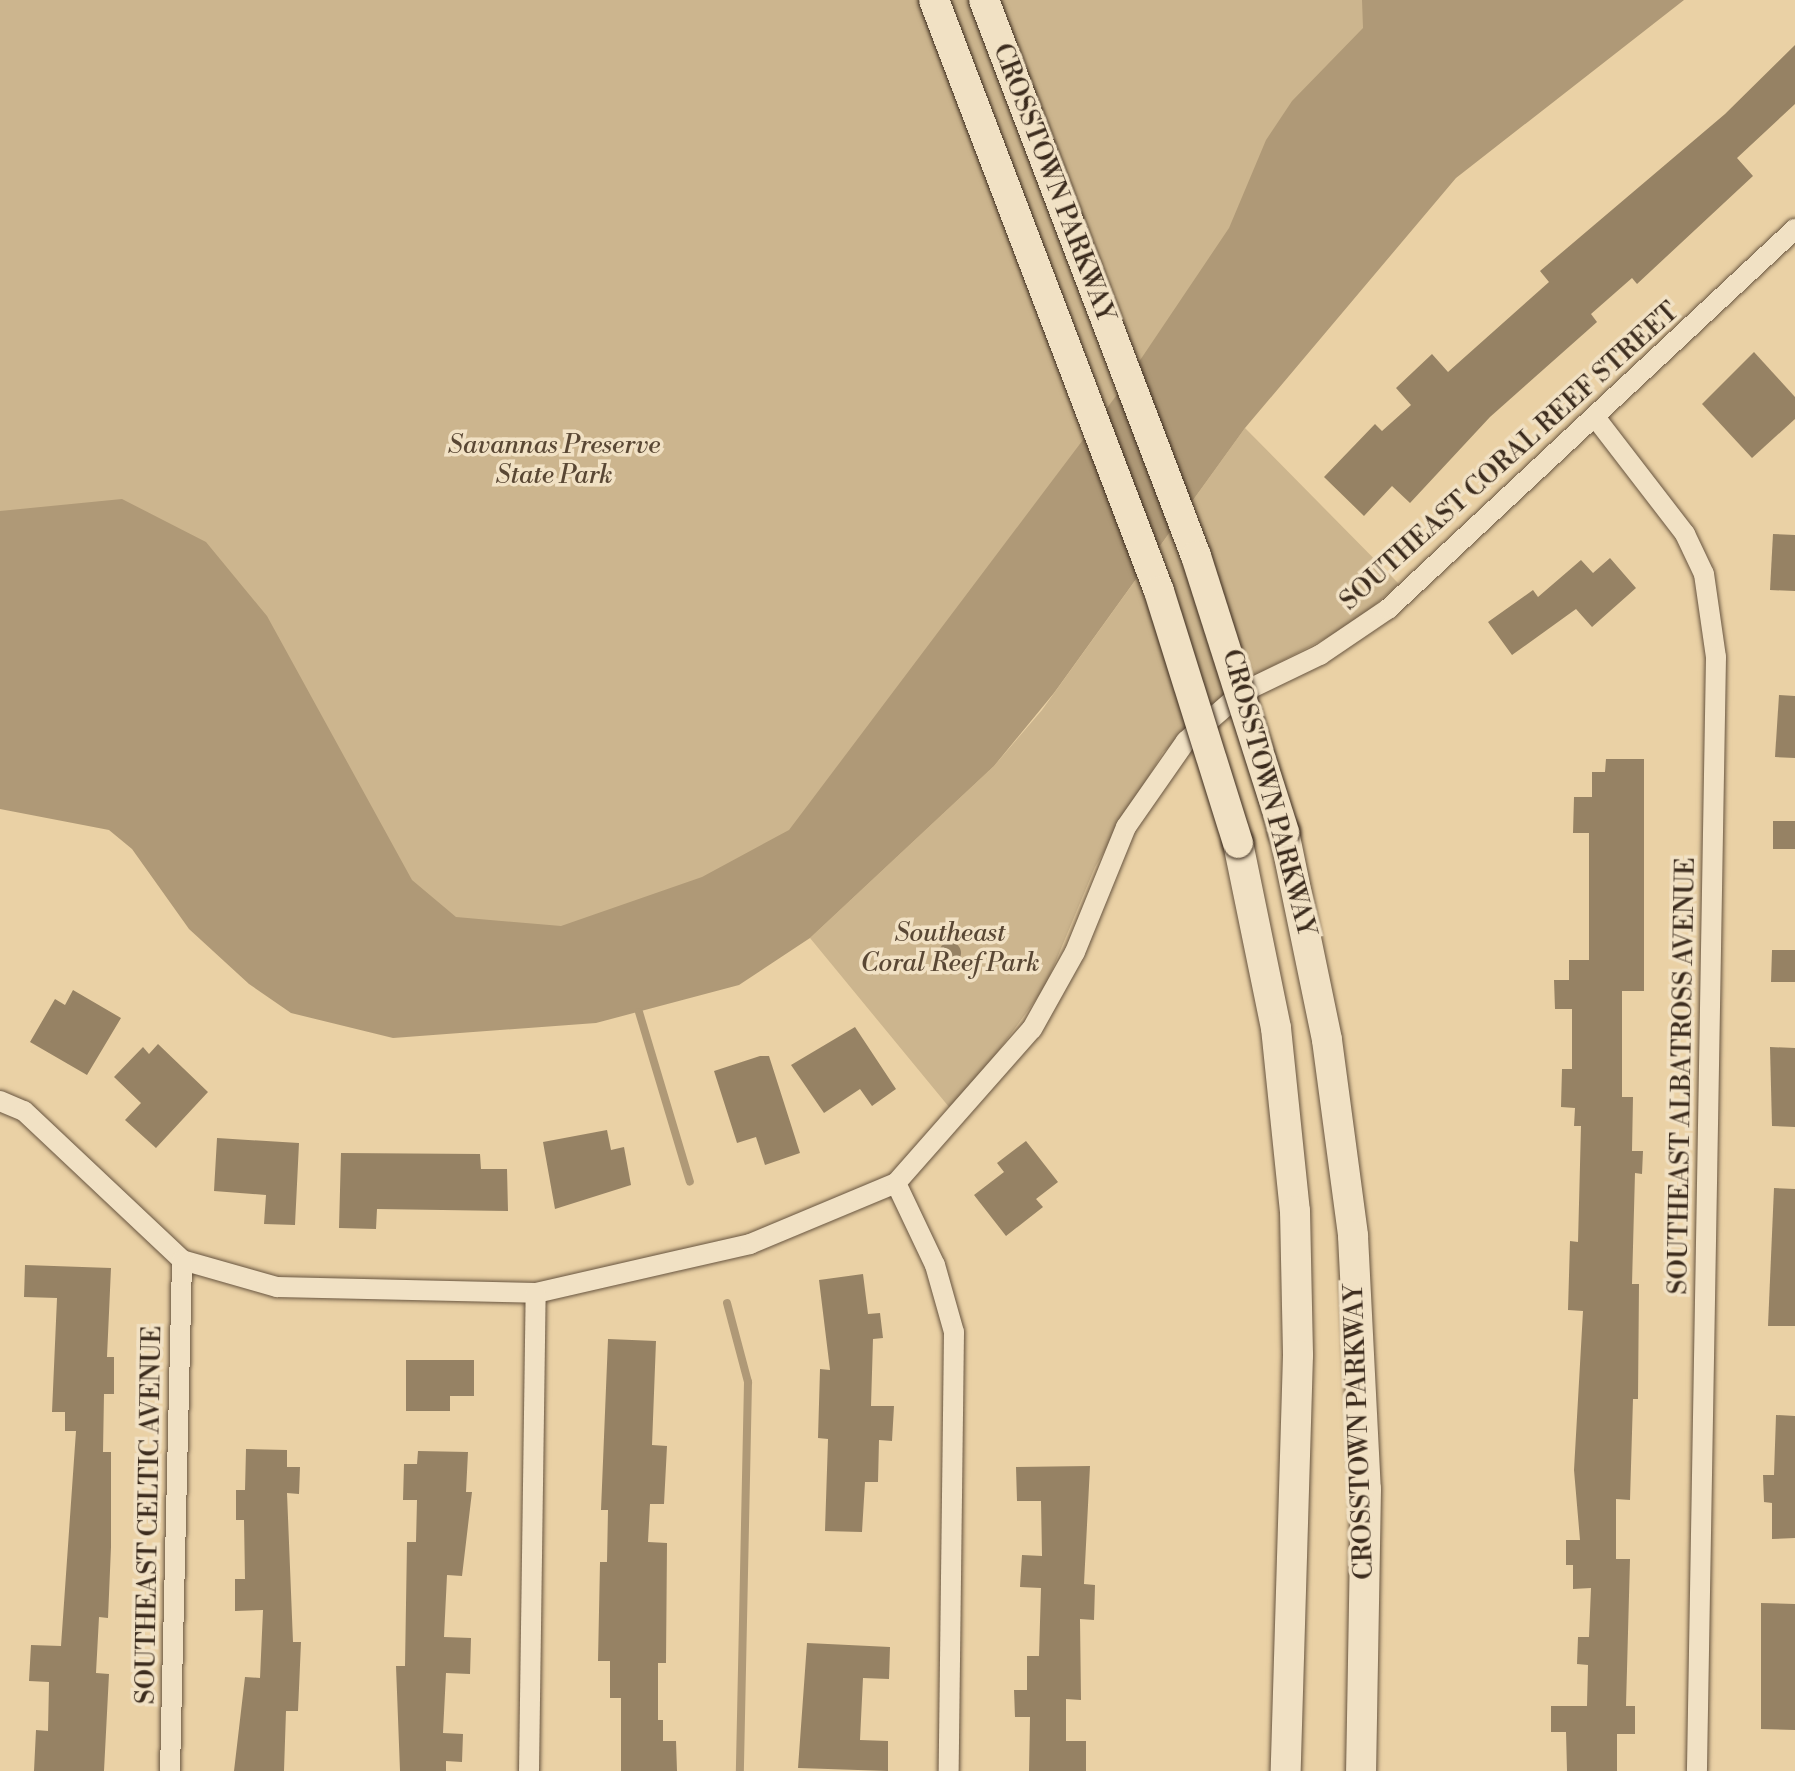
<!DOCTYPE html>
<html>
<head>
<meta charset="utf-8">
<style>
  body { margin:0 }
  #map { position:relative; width:1795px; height:1771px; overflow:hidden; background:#ead1a5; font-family:"Libre Bodoni",serif }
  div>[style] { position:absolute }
  .green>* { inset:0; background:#ccb58e }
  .water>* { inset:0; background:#af9977 }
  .stream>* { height:8px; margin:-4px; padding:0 4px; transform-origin:4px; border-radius:4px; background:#af9977 }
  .building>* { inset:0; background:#968264 }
  .round { border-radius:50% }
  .roads { filter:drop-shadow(0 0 2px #685540) drop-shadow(0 0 2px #685540) }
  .street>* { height:20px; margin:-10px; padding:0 10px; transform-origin:10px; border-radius:10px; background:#f1e1c4 }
  .secondary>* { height:30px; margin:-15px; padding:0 15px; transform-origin:15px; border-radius:15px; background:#f1e1c4 }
  .bridges { filter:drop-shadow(0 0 2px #3c2c1e) drop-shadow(0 0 2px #3c2c1e) }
  .secondary-bridge>* { height:30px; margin:-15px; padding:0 15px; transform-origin:15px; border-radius:15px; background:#f1e1c4 }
  span { translate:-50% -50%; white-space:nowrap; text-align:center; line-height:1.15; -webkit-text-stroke:7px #f1e1c4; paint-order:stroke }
  .street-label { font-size:26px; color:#3c2c1e }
  .park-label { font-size:26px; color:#594734; font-style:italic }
</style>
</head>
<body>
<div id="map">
  <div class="green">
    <div style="clip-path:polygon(0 0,1551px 0,701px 947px,480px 976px,0 662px)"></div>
    <div style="clip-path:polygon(1245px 428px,1399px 584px,1353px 624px,1261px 672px,1163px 752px,1095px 867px,1045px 987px,980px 1076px,949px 1107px,810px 938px,994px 766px,1042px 710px)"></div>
  </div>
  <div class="water">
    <div style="clip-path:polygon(1362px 0,1684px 0,1456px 178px,1245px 428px,1054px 693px,994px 766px,810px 938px,739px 985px,596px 1023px,393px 1038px,291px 1013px,249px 984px,189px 929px,132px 849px,109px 830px,0 809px,0 511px,122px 499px,206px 542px,267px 616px,412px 880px,456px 917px,561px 926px,702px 877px,789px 830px,1116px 396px,1229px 228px,1266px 140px,1292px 101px,1363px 28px)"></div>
  </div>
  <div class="stream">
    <div style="left:639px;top:1012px;width:177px;rotate:73.3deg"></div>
    <div style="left:727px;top:1303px;width:82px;rotate:75.1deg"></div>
    <div style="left:748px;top:1382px;width:389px;rotate:91.2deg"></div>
  </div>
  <div class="building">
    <div style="clip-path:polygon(1795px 45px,1795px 104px,1737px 158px,1753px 176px,1637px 284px,1632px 278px,1591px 314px,1597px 322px,1490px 417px,1410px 503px,1392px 486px,1364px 516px,1324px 477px,1375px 424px,1382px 431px,1411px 405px,1396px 388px,1432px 354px,1448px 372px,1549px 282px,1540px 271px,1725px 114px)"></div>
    <div style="clip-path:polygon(1754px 352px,1795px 397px,1795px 419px,1752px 458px,1702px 404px)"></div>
    <div style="clip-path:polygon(1773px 534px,1795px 535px,1795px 591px,1770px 590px)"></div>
    <div style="clip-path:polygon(1610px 558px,1636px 588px,1592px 627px,1576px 609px,1512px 655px,1488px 622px,1533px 590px,1538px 597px,1581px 560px,1593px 573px)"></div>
    <div style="clip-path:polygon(1779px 695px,1795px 696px,1795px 758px,1775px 757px)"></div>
    <div style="clip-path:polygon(1606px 759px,1644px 759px,1644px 991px,1622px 991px,1622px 1097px,1633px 1097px,1632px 1151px,1643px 1151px,1642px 1174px,1635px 1173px,1632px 1284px,1639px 1284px,1638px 1399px,1633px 1399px,1630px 1500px,1616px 1499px,1616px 1559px,1630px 1559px,1626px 1706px,1635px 1706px,1635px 1734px,1617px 1734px,1617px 1771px,1567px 1771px,1566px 1732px,1551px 1732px,1551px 1706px,1587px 1706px,1588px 1665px,1577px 1664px,1578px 1637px,1589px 1637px,1591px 1588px,1573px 1589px,1573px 1565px,1566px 1565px,1566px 1540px,1580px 1540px,1574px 1470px,1583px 1311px,1568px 1310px,1570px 1241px,1578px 1242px,1581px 1126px,1574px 1126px,1575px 1108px,1561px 1107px,1562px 1069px,1572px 1069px,1572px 1009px,1555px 1009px,1554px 980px,1569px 980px,1569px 960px,1589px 960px,1589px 833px,1573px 833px,1574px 797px,1592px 797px,1592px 772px,1605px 772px)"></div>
    <div style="clip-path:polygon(1773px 821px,1795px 821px,1795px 849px,1773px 849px)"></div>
    <div class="round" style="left:939px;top:942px;width:22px;height:22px"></div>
    <div style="clip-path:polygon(1772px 950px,1795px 950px,1795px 982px,1771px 982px)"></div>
    <div style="clip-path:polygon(73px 990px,121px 1018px,87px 1075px,30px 1042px,55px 999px,65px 1005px)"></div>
    <div style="clip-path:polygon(855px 1027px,896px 1089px,872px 1106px,860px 1089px,824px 1113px,791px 1065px)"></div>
    <div style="clip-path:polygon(158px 1044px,208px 1092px,156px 1148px,125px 1120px,141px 1103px,114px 1077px,143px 1047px,149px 1054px)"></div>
    <div style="clip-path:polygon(1770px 1047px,1795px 1048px,1795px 1127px,1772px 1126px)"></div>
    <div style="clip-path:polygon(760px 1056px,769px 1056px,800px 1153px,765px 1165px,756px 1137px,737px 1143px,714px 1071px)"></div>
    <div style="clip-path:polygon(607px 1130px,611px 1150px,624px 1147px,631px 1185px,555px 1209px,543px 1142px)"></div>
    <div style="clip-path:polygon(217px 1138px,299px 1143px,295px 1225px,264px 1224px,266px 1195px,214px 1191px)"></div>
    <div style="clip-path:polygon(1026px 1141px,1058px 1182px,1036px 1199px,1043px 1207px,1006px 1236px,974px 1195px,1004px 1172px,997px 1163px)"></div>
    <div style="clip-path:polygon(341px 1153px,480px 1154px,481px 1169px,507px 1169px,508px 1211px,377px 1209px,376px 1229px,339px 1228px)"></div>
    <div style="clip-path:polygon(1774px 1188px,1795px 1189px,1795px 1326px,1768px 1326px)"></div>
    <div style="clip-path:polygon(25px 1265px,111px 1268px,107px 1357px,114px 1357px,114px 1394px,104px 1394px,103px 1452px,111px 1452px,111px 1547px,108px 1618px,99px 1617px,96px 1673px,109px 1674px,104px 1771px,34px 1771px,36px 1730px,48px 1731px,49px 1682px,29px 1681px,31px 1645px,61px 1646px,76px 1431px,65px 1431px,65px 1412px,52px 1412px,57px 1298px,24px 1297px)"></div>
    <div style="clip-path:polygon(863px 1274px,868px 1314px,880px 1313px,883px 1338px,873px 1339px,871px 1406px,894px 1406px,892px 1441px,879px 1440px,878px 1482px,865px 1482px,862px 1532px,825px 1531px,828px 1439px,818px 1438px,820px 1369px,830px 1370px,819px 1280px)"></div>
    <div style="clip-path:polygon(608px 1339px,656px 1341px,652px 1445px,667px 1446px,664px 1504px,650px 1504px,648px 1542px,667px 1543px,666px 1663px,658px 1663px,658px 1720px,663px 1720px,663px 1741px,676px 1741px,677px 1771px,621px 1771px,621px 1698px,610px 1698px,610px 1661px,598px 1661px,600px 1562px,607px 1562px,608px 1510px,601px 1510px)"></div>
    <div style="clip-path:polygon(406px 1360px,474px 1360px,474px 1396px,450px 1396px,450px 1411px,406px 1411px)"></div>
    <div style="clip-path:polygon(1776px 1415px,1795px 1416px,1795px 1538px,1772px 1539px,1772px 1503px,1764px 1502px,1763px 1475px,1774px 1475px)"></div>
    <div style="clip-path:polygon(246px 1449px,287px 1450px,287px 1467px,300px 1467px,299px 1494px,287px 1493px,293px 1642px,301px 1642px,298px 1711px,286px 1711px,284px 1771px,234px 1771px,245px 1677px,260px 1678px,263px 1610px,235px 1611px,235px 1579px,245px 1579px,244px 1520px,236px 1520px,236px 1490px,245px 1490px)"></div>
    <div style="clip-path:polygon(418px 1451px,468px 1452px,466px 1492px,472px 1492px,462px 1576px,447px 1575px,444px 1637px,471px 1638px,470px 1674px,446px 1673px,443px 1733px,463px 1734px,462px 1762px,446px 1761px,446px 1771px,400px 1771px,396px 1666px,405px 1666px,407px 1542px,416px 1542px,417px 1500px,403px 1500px,404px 1464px,417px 1464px)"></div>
    <div style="clip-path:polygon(1090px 1466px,1084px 1584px,1095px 1585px,1094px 1620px,1080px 1619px,1081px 1700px,1066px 1699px,1066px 1741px,1086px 1741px,1086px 1771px,1029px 1771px,1030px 1717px,1015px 1717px,1014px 1690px,1027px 1690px,1027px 1656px,1039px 1656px,1041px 1588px,1020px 1587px,1022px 1555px,1042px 1556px,1041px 1501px,1017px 1501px,1016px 1467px)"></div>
    <div style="clip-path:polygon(1761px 1603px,1795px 1604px,1795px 1730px,1761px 1729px)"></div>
    <div style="clip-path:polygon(807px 1643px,890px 1647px,889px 1679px,863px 1678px,860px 1740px,888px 1741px,888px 1771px,798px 1768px)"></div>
  </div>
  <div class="roads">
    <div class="street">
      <div style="left:1595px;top:417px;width:148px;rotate:52.4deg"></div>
      <div style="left:1685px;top:534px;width:44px;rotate:64.6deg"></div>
      <div style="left:1704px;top:574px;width:84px;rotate:81.8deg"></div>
      <div style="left:1716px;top:657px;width:1114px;rotate:90.98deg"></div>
      <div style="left:0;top:1101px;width:26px;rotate:23deg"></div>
      <div style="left:24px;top:1111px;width:217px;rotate:43.3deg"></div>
      <div style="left:182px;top:1260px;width:99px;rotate:15.9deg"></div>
      <div style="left:277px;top:1287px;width:259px;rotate:1.3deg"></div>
      <div style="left:536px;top:1293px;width:220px;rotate:-12.9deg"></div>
      <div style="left:750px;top:1244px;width:158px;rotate:-22.7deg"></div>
      <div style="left:896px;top:1183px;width:205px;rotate:-48.6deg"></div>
      <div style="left:1032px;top:1029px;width:88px;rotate:-60.8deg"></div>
      <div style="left:1075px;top:952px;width:135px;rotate:-67.8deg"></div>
      <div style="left:1126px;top:827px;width:105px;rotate:-55.1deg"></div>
      <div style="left:1186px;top:741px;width:73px;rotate:-41.1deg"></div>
      <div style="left:1241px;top:693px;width:88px;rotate:-25.7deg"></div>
      <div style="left:1320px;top:655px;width:82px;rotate:-34.1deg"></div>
      <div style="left:1388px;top:609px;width:557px;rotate:-43.04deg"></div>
      <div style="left:896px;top:1183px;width:91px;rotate:64.6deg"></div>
      <div style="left:935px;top:1265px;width:70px;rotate:74.2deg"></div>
      <div style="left:954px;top:1332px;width:439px;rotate:90.7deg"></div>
      <div style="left:170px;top:1771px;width:511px;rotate:-88.65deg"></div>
      <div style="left:529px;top:1771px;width:478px;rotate:-89.2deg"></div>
    </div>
    <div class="secondary">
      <div style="left:1284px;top:832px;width:212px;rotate:78.3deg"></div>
      <div style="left:1327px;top:1040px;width:198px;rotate:82.4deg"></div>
      <div style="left:1353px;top:1236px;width:253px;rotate:87.1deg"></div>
      <div style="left:1366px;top:1489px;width:282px;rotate:91deg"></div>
      <div style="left:1238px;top:843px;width:189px;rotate:78.4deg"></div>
      <div style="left:1276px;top:1028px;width:184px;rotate:84.1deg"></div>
      <div style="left:1295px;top:1211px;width:144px;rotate:88.8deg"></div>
      <div style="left:1298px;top:1355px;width:416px;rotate:91.7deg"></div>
    </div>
  </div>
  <div class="bridges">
    <div class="secondary-bridge">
      <div style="left:934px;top:0;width:632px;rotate:69.16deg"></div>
      <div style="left:1159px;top:591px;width:264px;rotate:72.6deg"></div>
      <div style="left:984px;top:0;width:595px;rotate:69.13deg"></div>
      <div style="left:1196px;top:556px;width:290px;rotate:72.3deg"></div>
    </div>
  </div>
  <div class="street-label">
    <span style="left:1053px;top:183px;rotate:69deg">CROSSTOWN PARKWAY</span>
    <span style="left:1510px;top:457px;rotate:-42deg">SOUTHEAST CORAL REEF STREET</span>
    <span style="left:1268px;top:793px;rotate:75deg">CROSSTOWN PARKWAY</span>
    <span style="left:1683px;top:1076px;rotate:-89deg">SOUTHEAST ALBATROSS AVENUE</span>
    <span style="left:1360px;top:1432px;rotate:-92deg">CROSSTOWN PARKWAY</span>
    <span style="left:150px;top:1515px;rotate:-89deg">SOUTHEAST CELTIC AVENUE</span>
  </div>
  <div class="park-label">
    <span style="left:554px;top:461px">Savannas Preserve<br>State Park</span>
    <span style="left:950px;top:949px">Southeast<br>Coral Reef Park</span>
  </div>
</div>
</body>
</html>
